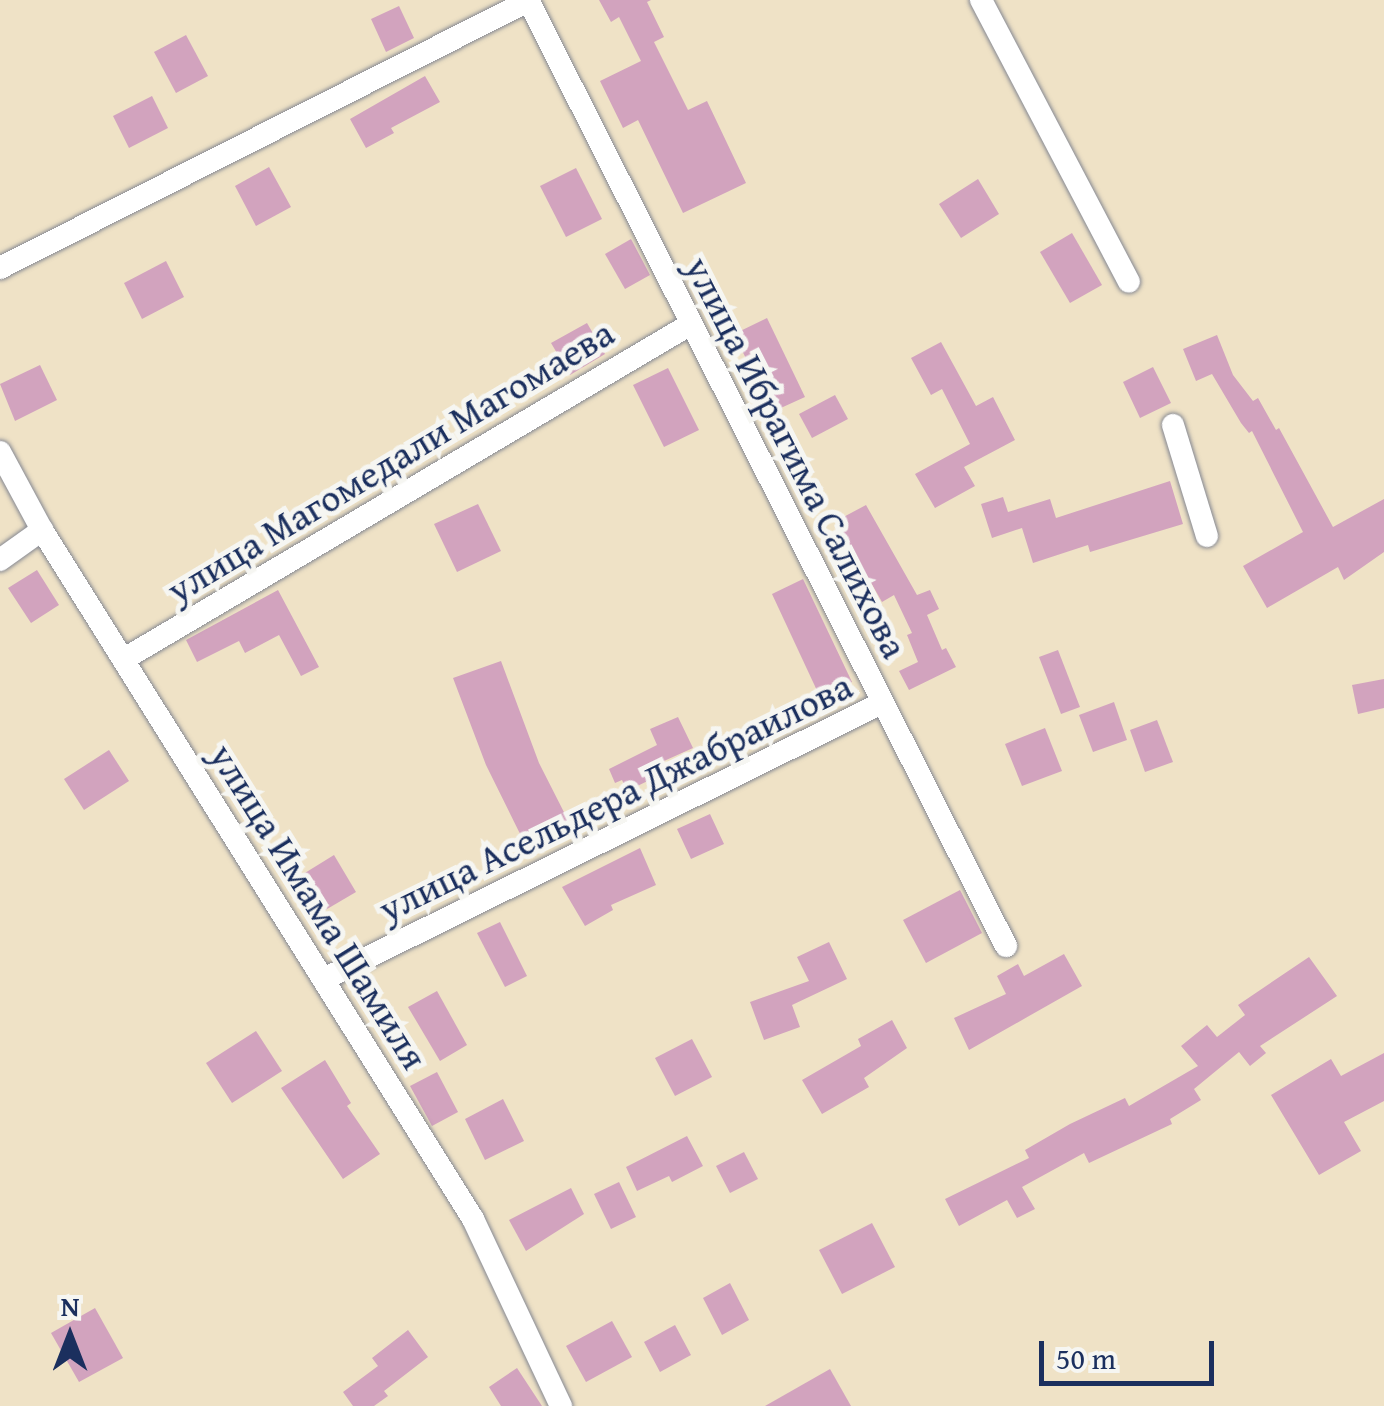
<!DOCTYPE html>
<html>
<head>
<meta charset="utf-8">
<style>
  body { margin:0 }
  #map { position:relative; width:1384px; height:1406px; overflow:hidden; background:#efe2c6; font-family:"Gentium Book Plus",serif }
  div>[style] { position:absolute }
  .building>* { inset:0; background:#d2a3be }
  .roads { filter:drop-shadow(0 0 2px #858892) drop-shadow(0 0 2px #858892) }
  .minor>* { height:22px; margin:-11px; padding:0 11px; transform-origin:11px; border-radius:11px; background:#fff }
  span { translate:-50% -50%; white-space:nowrap; text-align:center; line-height:1.15; -webkit-text-stroke:10px #f6f6f2; paint-order:stroke }
  .street-label { font-size:38px; color:#1b2f5e }
  .north { position:absolute; left:20px; top:1286px; width:100px; height:100px; -webkit-text-stroke:8px #f6f6f2; paint-order:stroke; rotate:0deg; font-size:28px; font-weight:700; line-height:40px; text-align:center; color:#1b2f5e }
  .north::after { content:''; display:block; margin:auto; width:35px; height:45px; background:#1b2f5e; clip-path:polygon(50% 0,100% 100%,50% 72%,0 100%) }
  .scale { position:absolute; left:1039px; top:1341px; width:175px; height:45px; box-sizing:border-box; border:5px solid #1b2f5e; border-top:0; padding-left:12px; font-size:30px; line-height:35px; white-space:nowrap; color:#1b2f5e; -webkit-text-stroke:8px #f6f6f2; paint-order:stroke }
</style>
</head>
<body>
<div id="map">
  <div class="building">
    <div style="clip-path:polygon(599px 0,651px 0,647px 2px,664px 37px,654px 42px,688px 110px,707px 101px,746px 183px,683px 213px,638px 120px,623px 128px,600px 81px,641px 61px,619px 17px,611px 22px)"></div>
    <div style="clip-path:polygon(399px 6px,414px 38px,386px 52px,371px 19px)"></div>
    <div style="clip-path:polygon(186px 35px,208px 76px,176px 93px,154px 52px)"></div>
    <div style="clip-path:polygon(425px 76px,440px 102px,391px 128px,394px 133px,366px 148px,350px 119px)"></div>
    <div style="clip-path:polygon(152px 96px,168px 128px,129px 148px,113px 116px)"></div>
    <div style="clip-path:polygon(269px 167px,291px 207px,256px 226px,235px 186px)"></div>
    <div style="clip-path:polygon(576px 168px,602px 219px,566px 237px,540px 186px)"></div>
    <div style="clip-path:polygon(978px 179px,999px 214px,961px 238px,939px 204px)"></div>
    <div style="clip-path:polygon(1072px 233px,1102px 285px,1070px 303px,1040px 252px)"></div>
    <div style="clip-path:polygon(631px 239px,650px 275px,625px 289px,605px 254px)"></div>
    <div style="clip-path:polygon(166px 261px,184px 297px,142px 319px,124px 283px)"></div>
    <div style="clip-path:polygon(767px 318px,805px 397px,772px 412px,734px 334px)"></div>
    <div style="clip-path:polygon(587px 323px,605px 354px,570px 375px,551px 343px)"></div>
    <div style="clip-path:polygon(1217px 335px,1233px 375px,1253px 401px,1258px 398px,1276px 430px,1279px 428px,1333px 527px,1384px 499px,1384px 552px,1344px 580px,1338px 567px,1267px 608px,1243px 566px,1303px 532px,1252px 431px,1249px 433px,1241px 423px,1212px 374px,1196px 381px,1183px 349px)"></div>
    <div style="clip-path:polygon(941px 342px,976px 406px,993px 397px,1015px 440px,964px 467px,975px 486px,935px 508px,915px 474px,970px 444px,942px 389px,931px 395px,911px 358px)"></div>
    <div style="clip-path:polygon(40px 365px,57px 400px,15px 421px,0 384px)"></div>
    <div style="clip-path:polygon(1153px 367px,1171px 403px,1140px 418px,1123px 382px)"></div>
    <div style="clip-path:polygon(668px 368px,699px 430px,664px 447px,633px 385px)"></div>
    <div style="clip-path:polygon(835px 395px,848px 419px,812px 438px,799px 414px)"></div>
    <div style="clip-path:polygon(1170px 481px,1183px 524px,1090px 552px,1088px 545px,1033px 563px,1022px 528px,992px 538px,981px 504px,1003px 497px,1008px 512px,1050px 499px,1056px 518px)"></div>
    <div style="clip-path:polygon(478px 504px,501px 551px,457px 572px,434px 524px)"></div>
    <div style="clip-path:polygon(866px 505px,917px 595px,930px 590px,939px 609px,927px 615px,942px 650px,946px 648px,956px 667px,909px 690px,899px 671px,918px 662px,907px 635px,912px 633px,894px 595px,882px 602px,836px 521px)"></div>
    <div style="clip-path:polygon(37px 570px,59px 605px,31px 623px,8px 588px)"></div>
    <div style="clip-path:polygon(803px 579px,852px 682px,820px 697px,772px 594px)"></div>
    <div style="clip-path:polygon(278px 590px,319px 667px,301px 676px,279px 635px,245px 653px,239px 641px,197px 662px,186px 640px)"></div>
    <div style="clip-path:polygon(1058px 650px,1080px 707px,1061px 714px,1039px 657px)"></div>
    <div style="clip-path:polygon(501px 661px,539px 763px,571px 826px,527px 848px,486px 765px,453px 678px)"></div>
    <div style="clip-path:polygon(1384px 679px,1384px 708px,1358px 714px,1352px 685px)"></div>
    <div style="clip-path:polygon(1114px 702px,1127px 740px,1093px 752px,1079px 715px)"></div>
    <div style="clip-path:polygon(678px 717px,693px 748px,655px 765px,660px 775px,627px 791px,622px 780px,615px 783px,609px 769px,657px 745px,650px 729px)"></div>
    <div style="clip-path:polygon(1157px 720px,1173px 762px,1145px 772px,1130px 730px)"></div>
    <div style="clip-path:polygon(1045px 728px,1062px 771px,1022px 786px,1005px 744px)"></div>
    <div style="clip-path:polygon(109px 750px,129px 781px,84px 810px,64px 779px)"></div>
    <div style="clip-path:polygon(710px 814px,724px 844px,691px 859px,677px 829px)"></div>
    <div style="clip-path:polygon(640px 848px,656px 885px,611px 905px,613px 910px,585px 926px,562px 887px)"></div>
    <div style="clip-path:polygon(334px 855px,356px 892px,322px 912px,300px 876px)"></div>
    <div style="clip-path:polygon(960px 890px,982px 933px,926px 963px,903px 920px)"></div>
    <div style="clip-path:polygon(500px 922px,527px 976px,505px 987px,477px 933px)"></div>
    <div style="clip-path:polygon(829px 942px,847px 979px,792px 1005px,800px 1027px,764px 1040px,750px 1002px,809px 981px,797px 957px)"></div>
    <div style="clip-path:polygon(1064px 954px,1082px 986px,969px 1050px,954px 1018px,1006px 994px,997px 976px,1018px 964px,1024px 976px)"></div>
    <div style="clip-path:polygon(1309px 957px,1337px 996px,1260px 1046px,1266px 1053px,1250px 1066px,1239px 1052px,1194px 1089px,1201px 1100px,1170px 1119px,1172px 1124px,1089px 1163px,1084px 1153px,1022px 1187px,1035px 1209px,1017px 1218px,1007px 1200px,959px 1226px,945px 1199px,1029px 1158px,1025px 1150px,1070px 1124px,1125px 1098px,1129px 1106px,1198px 1066px,1181px 1046px,1207px 1025px,1217px 1037px,1245px 1015px,1238px 1005px)"></div>
    <div style="clip-path:polygon(437px 991px,467px 1045px,440px 1061px,408px 1007px)"></div>
    <div style="clip-path:polygon(892px 1020px,907px 1048px,864px 1078px,869px 1087px,822px 1114px,802px 1080px,861px 1046px,858px 1039px)"></div>
    <div style="clip-path:polygon(256px 1031px,282px 1071px,232px 1103px,206px 1063px)"></div>
    <div style="clip-path:polygon(692px 1039px,712px 1077px,675px 1096px,655px 1058px)"></div>
    <div style="clip-path:polygon(1384px 1053px,1384px 1101px,1344px 1122px,1361px 1151px,1319px 1175px,1271px 1095px,1331px 1059px,1341px 1076px)"></div>
    <div style="clip-path:polygon(325px 1060px,351px 1103px,347px 1106px,380px 1154px,343px 1179px,281px 1088px)"></div>
    <div style="clip-path:polygon(437px 1072px,458px 1112px,432px 1126px,410px 1086px)"></div>
    <div style="clip-path:polygon(503px 1099px,524px 1141px,485px 1160px,465px 1119px)"></div>
    <div style="clip-path:polygon(687px 1136px,703px 1166px,672px 1182px,669px 1176px,637px 1191px,626px 1167px)"></div>
    <div style="clip-path:polygon(744px 1152px,758px 1179px,730px 1193px,716px 1166px)"></div>
    <div style="clip-path:polygon(619px 1182px,636px 1217px,611px 1229px,594px 1194px)"></div>
    <div style="clip-path:polygon(571px 1188px,584px 1214px,526px 1251px,509px 1220px)"></div>
    <div style="clip-path:polygon(872px 1223px,895px 1267px,842px 1294px,819px 1250px)"></div>
    <div style="clip-path:polygon(730px 1283px,749px 1320px,722px 1335px,703px 1298px)"></div>
    <div style="clip-path:polygon(95px 1308px,123px 1358px,79px 1382px,51px 1333px)"></div>
    <div style="clip-path:polygon(612px 1321px,632px 1357px,586px 1382px,566px 1346px)"></div>
    <div style="clip-path:polygon(675px 1325px,691px 1355px,660px 1372px,644px 1342px)"></div>
    <div style="clip-path:polygon(408px 1330px,428px 1357px,384px 1391px,388px 1396px,374px 1406px,353px 1406px,343px 1392px,378px 1366px,372px 1358px)"></div>
    <div style="clip-path:polygon(517px 1368px,542px 1406px,501px 1406px,489px 1387px)"></div>
    <div style="clip-path:polygon(830px 1369px,851px 1406px,765px 1406px)"></div>
  </div>
  <div class="roads">
    <div class="minor">
      <div style="left:528px;top:0;width:1060px;rotate:63.19deg"></div>
      <div style="left:981px;top:0;width:318px;rotate:62.3deg"></div>
      <div style="left:0;top:268px;width:592px;rotate:-26.82deg"></div>
      <div style="left:1173px;top:425px;width:116px;rotate:73deg"></div>
      <div style="left:0;top:452px;width:89px;rotate:61.7deg"></div>
      <div style="left:42px;top:530px;width:813px;rotate:57.97deg"></div>
      <div style="left:473px;top:1219px;width:207px;rotate:64.8deg"></div>
      <div style="left:0;top:560px;width:52px;rotate:-35.5deg"></div>
      <div style="left:124px;top:659px;width:659px;rotate:-30.58deg"></div>
      <div style="left:324px;top:979px;width:623px;rotate:-26.32deg"></div>
    </div>
  </div>
  <div class="street-label">
    <span style="left:797px;top:457px;rotate:63deg">улица Ибрагима Салихова</span>
    <span style="left:390px;top:461px;rotate:-31deg">улица Магомедали Магомаева</span>
    <span style="left:615px;top:797px;rotate:-26deg">улица Асельдера Джабраилова</span>
    <span style="left:319px;top:906px;rotate:58deg">улица Имама Шамиля</span>
  </div>
  <div class="north">N</div>
  <div class="scale">50 m</div>
</div>
</body>
</html>
